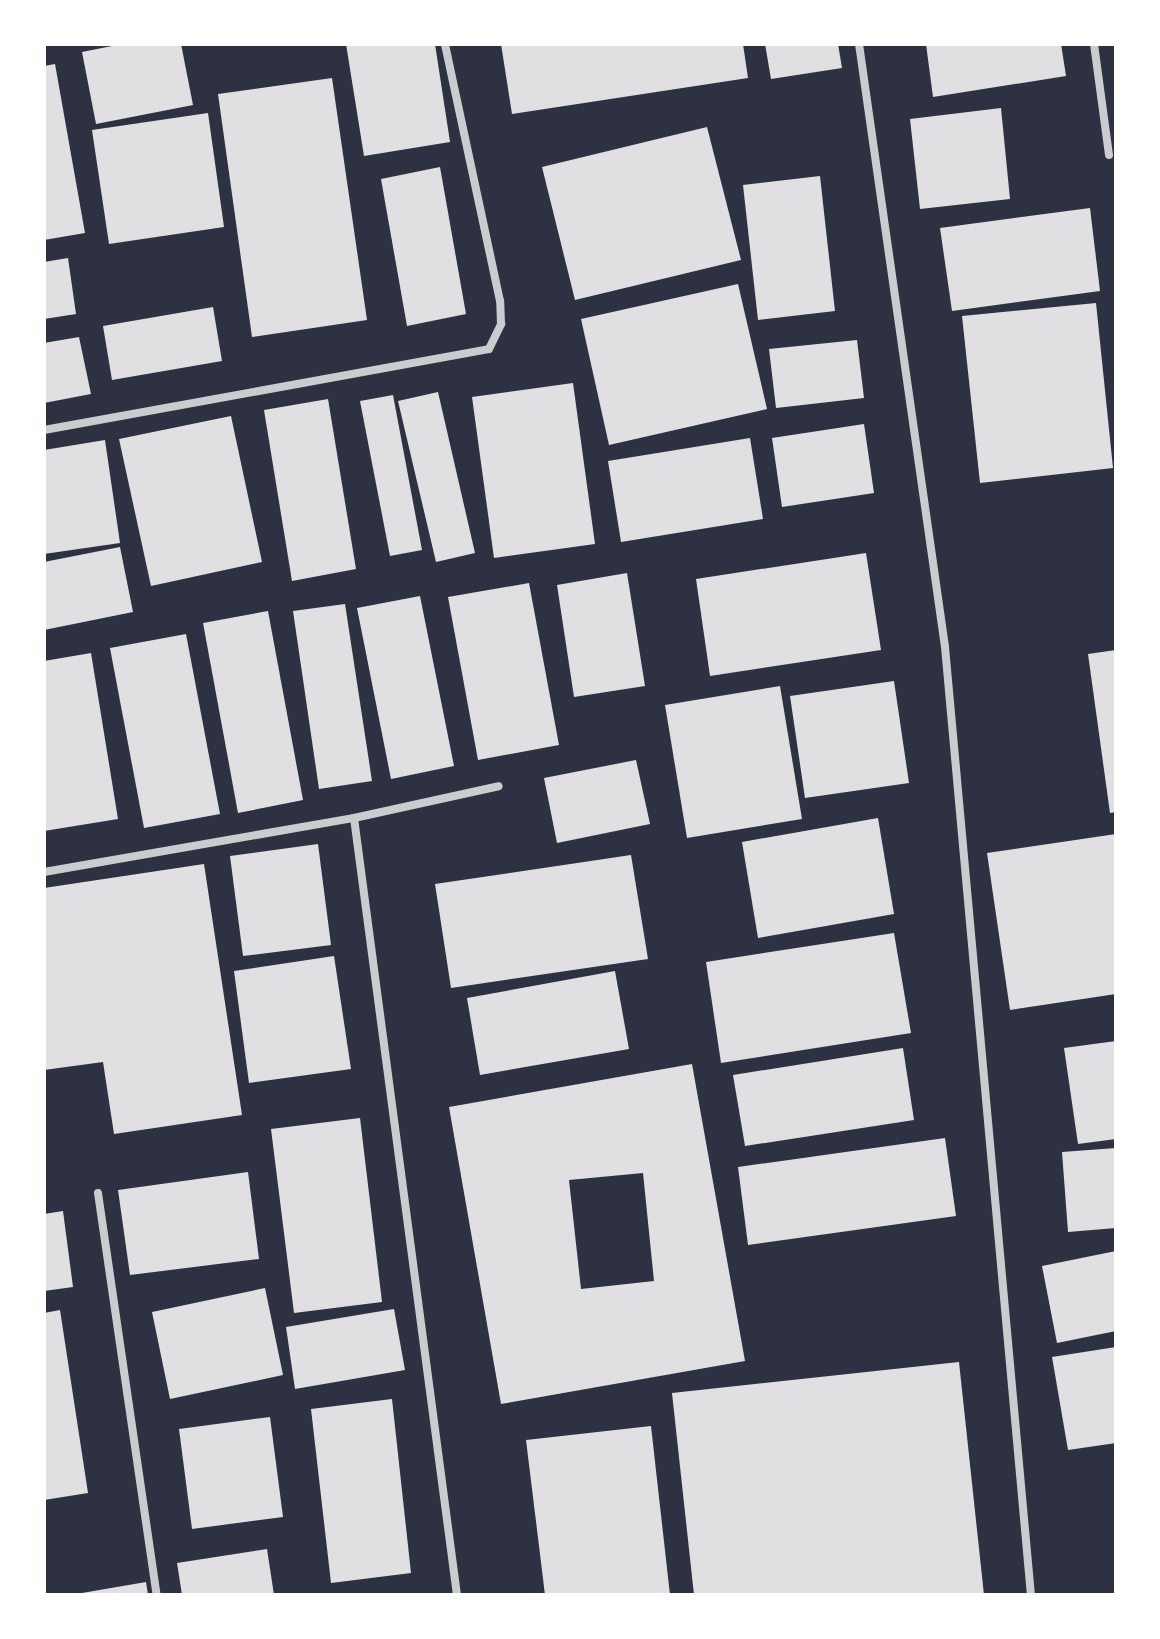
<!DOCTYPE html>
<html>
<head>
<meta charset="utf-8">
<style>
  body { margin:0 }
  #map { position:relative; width:1160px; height:1639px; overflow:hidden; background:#2d3142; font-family:"Roboto Serif",serif }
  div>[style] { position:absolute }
  .building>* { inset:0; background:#e0e0e3 }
  .minor>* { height:8px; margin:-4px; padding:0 4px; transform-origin:4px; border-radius:4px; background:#caccd0 }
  span { translate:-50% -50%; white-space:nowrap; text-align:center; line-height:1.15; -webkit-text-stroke:8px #fff; paint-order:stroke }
  .frame { position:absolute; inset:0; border:46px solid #fff; pointer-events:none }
</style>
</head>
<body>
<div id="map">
  <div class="building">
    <div style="clip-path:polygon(122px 44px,181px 44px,193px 105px,96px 124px,82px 52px)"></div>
    <div style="clip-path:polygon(346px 44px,435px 44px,450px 142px,364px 156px)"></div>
    <div style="clip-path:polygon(501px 44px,743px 44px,748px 78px,512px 114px)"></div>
    <div style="clip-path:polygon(765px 44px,838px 44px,842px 68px,771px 79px)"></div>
    <div style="clip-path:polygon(926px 44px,1061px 44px,1066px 76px,933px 97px)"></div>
    <div style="clip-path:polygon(55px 64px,85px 233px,44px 240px,44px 66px)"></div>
    <div style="clip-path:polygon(332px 78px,367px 320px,252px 337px,218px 94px)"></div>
    <div style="clip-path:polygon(1001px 108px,1010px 199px,920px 209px,910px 119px)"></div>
    <div style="clip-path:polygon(208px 113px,224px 227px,109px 244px,92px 130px)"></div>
    <div style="clip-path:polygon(707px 127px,741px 260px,575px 300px,542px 167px)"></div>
    <div style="clip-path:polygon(440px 167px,466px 314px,407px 326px,381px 179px)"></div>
    <div style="clip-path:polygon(820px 176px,835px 311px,758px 320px,743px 185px)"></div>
    <div style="clip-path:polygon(1090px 208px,1100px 291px,952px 311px,940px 228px)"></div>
    <div style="clip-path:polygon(68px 258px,76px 314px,44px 319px,44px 262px)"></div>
    <div style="clip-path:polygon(738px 284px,767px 409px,609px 445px,581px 319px)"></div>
    <div style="clip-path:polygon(1096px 303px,1113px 468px,980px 483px,962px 316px)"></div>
    <div style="clip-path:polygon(213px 307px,222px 361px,112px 380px,103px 326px)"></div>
    <div style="clip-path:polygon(79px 337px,91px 394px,44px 403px,44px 343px)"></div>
    <div style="clip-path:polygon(857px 340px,864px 398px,776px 408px,769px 349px)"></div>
    <div style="clip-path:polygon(573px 383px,595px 544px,494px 558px,472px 397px)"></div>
    <div style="clip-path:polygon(438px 392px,475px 553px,436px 562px,398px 401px)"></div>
    <div style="clip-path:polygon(393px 395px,422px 550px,390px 556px,360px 401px)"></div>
    <div style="clip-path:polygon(328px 399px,356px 569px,292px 581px,264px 410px)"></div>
    <div style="clip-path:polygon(231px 416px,262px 562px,151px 586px,119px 439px)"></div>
    <div style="clip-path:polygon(864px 424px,874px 493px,782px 507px,772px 438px)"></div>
    <div style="clip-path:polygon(750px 438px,763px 519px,621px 542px,608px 461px)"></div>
    <div style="clip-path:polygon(105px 440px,120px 543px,44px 554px,44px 450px)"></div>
    <div style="clip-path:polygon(120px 547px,133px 612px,44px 630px,44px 562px)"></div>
    <div style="clip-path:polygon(866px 553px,881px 650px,710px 676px,696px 579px)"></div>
    <div style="clip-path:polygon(627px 573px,645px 686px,574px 697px,557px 585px)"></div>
    <div style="clip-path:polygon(529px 583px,559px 745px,478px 760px,448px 597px)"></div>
    <div style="clip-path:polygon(420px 596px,454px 766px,391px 779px,357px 608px)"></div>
    <div style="clip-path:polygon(345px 604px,372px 781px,319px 789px,293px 611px)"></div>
    <div style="clip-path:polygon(268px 611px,303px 800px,238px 813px,203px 623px)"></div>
    <div style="clip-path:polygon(186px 634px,220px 814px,144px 828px,110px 648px)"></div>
    <div style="clip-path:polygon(1116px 650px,1116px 812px,1110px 813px,1088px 654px)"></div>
    <div style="clip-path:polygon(91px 653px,118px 819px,44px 831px,44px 661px)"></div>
    <div style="clip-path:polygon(894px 681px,909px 783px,805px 798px,790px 696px)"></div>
    <div style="clip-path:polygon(780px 686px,802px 819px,687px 838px,665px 705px)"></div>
    <div style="clip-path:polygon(636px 760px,650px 824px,557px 843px,544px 778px)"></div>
    <div style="clip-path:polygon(878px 818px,894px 914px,758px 938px,742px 842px)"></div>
    <div style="clip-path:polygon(1116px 834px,1116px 994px,1010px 1010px,987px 853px)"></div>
    <div style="clip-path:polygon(318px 844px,331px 945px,243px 956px,230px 856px)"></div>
    <div style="clip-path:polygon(631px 855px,648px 959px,451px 988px,435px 884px)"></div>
    <div style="clip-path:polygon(204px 864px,242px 1115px,114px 1134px,103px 1062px,44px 1070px,44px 888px)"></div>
    <div style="clip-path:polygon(894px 933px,911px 1033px,721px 1063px,706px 962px)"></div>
    <div style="clip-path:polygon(334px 956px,351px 1069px,249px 1083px,234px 971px)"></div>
    <div style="clip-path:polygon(615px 971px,629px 1049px,480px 1075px,467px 998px)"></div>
    <div style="clip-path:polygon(1116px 1041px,1116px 1139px,1078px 1144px,1064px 1048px)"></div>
    <div style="clip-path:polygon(903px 1048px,914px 1120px,745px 1146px,733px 1075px)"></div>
    <div style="clip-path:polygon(evenodd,692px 1064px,745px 1361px,501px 1404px,449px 1107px,692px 1064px,643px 1173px,654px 1281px,581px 1289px,569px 1180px,643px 1173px)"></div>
    <div style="clip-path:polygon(360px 1118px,382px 1302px,294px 1313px,271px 1129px)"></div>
    <div style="clip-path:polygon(945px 1138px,956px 1216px,748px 1245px,738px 1167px)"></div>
    <div style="clip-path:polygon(1116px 1148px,1116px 1228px,1068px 1232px,1062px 1152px)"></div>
    <div style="clip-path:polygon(248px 1172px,259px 1259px,130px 1275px,118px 1190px)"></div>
    <div style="clip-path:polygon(63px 1211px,73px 1287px,44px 1291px,44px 1214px)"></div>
    <div style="clip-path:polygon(1116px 1251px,1116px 1331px,1057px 1343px,1042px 1266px)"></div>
    <div style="clip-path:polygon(265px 1288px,283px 1375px,170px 1399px,152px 1312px)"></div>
    <div style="clip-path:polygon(394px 1309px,405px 1370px,295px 1389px,286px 1327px)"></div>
    <div style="clip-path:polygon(60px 1310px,88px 1493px,44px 1500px,44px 1313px)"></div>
    <div style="clip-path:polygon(1116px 1347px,1116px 1443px,1068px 1450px,1052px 1357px)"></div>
    <div style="clip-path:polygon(959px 1362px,984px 1595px,694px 1595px,672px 1393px)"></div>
    <div style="clip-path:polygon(392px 1399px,411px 1573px,331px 1583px,311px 1409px)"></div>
    <div style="clip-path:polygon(270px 1417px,283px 1517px,192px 1529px,179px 1429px)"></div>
    <div style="clip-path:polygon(651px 1426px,670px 1595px,545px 1595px,526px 1440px)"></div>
    <div style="clip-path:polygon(267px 1549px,274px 1595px,182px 1595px,177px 1563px)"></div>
    <div style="clip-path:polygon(146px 1582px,148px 1595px,82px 1595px,82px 1593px)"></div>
  </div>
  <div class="minor">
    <div style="left:859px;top:44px;width:609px;rotate:81.88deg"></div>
    <div style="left:945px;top:647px;width:952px;rotate:84.82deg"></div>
    <div style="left:1094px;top:44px;width:112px;rotate:82.3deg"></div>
    <div style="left:44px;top:430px;width:452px;rotate:-10.3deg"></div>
    <div style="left:489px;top:349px;width:28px;rotate:-64deg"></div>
    <div style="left:501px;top:324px;width:23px;rotate:-92deg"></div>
    <div style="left:500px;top:301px;width:263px;rotate:-102.1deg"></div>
    <div style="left:354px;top:818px;width:784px;rotate:82.45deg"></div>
    <div style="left:44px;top:872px;width:315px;rotate:-9.9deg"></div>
    <div style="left:354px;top:818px;width:148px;rotate:-12.4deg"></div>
    <div style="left:98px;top:1193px;width:406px;rotate:81.7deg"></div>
  </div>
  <div class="frame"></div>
</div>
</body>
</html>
